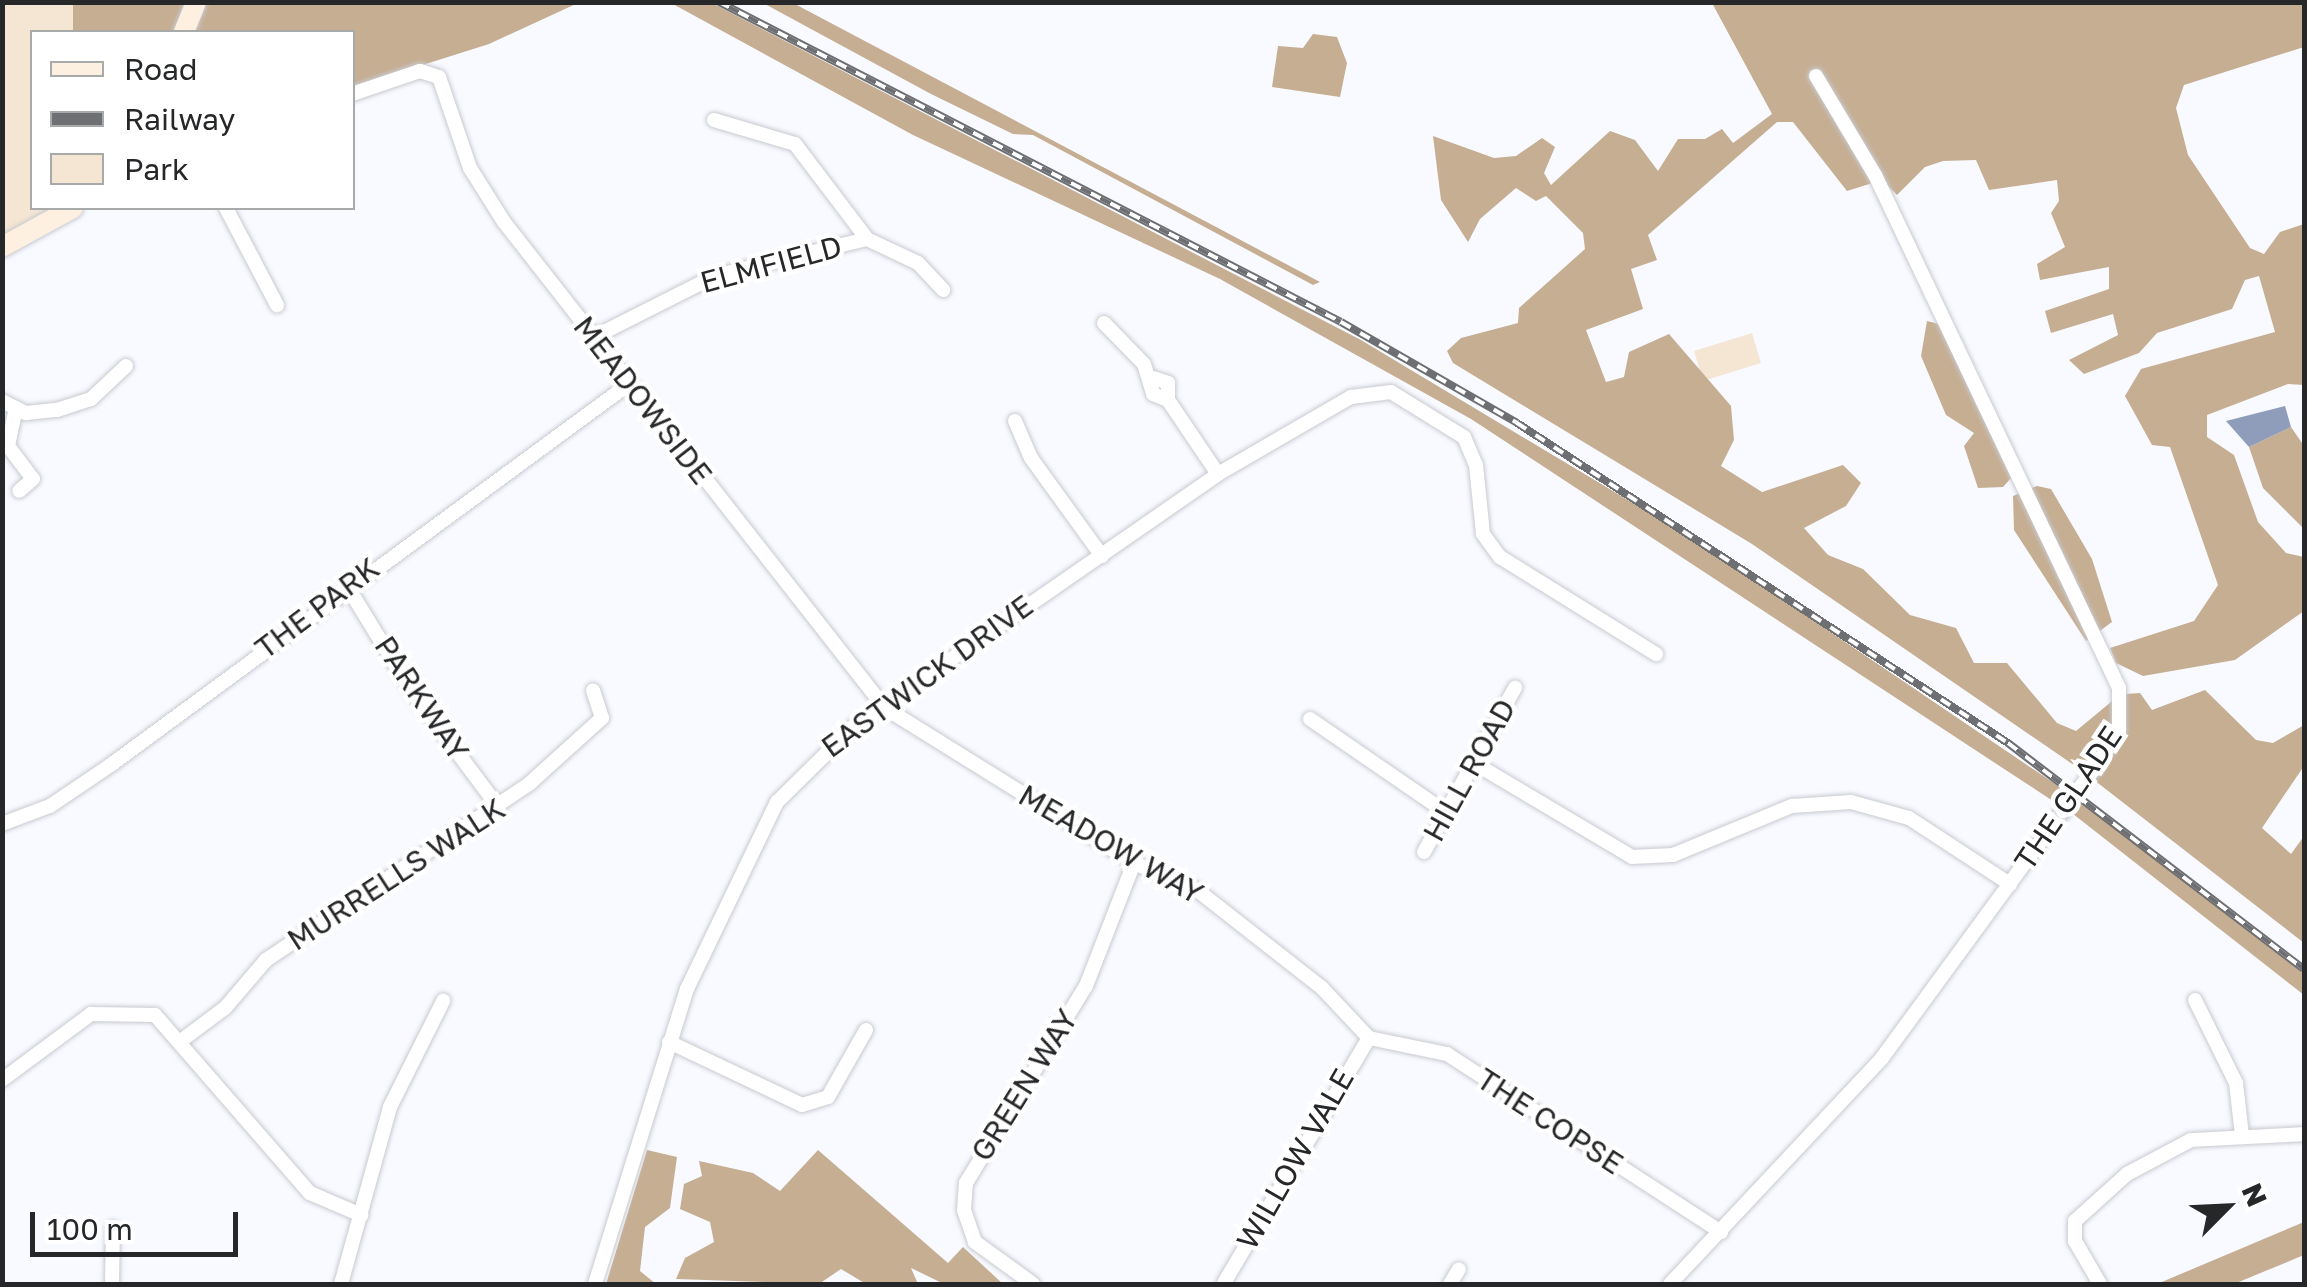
<!DOCTYPE html>
<html>
<head>
<meta charset="utf-8">
<style>
  body { margin:0 }
  #map { position:relative; width:2307px; height:1287px; overflow:hidden; background:#f8faff; font-family:"Golos Text",sans-serif }
  div>[style] { position:absolute }
  .green>* { inset:0; background:#f5e6d4 }
  .forest>* { inset:0; background:#c6ae93 }
  .water>* { inset:0; background:#8f9dba }
  .roads { filter:drop-shadow(0 0 2px #c8cad0) drop-shadow(0 0 2px #c8cad0) }
  .street>* { height:14px; margin:-7px; padding:0 7px; transform-origin:7px; border-radius:7px; background:#fff }
  .secondary>* { height:20px; margin:-10px; padding:0 10px; transform-origin:10px; border-radius:10px; background:#fdf0e1 }
  .rail>* { height:8px; margin-top:-4px; transform-origin:0; background:repeating-linear-gradient(90deg,#fff 0 11px,#6d6f72 0 22px); box-sizing:border-box; border-block:2px solid #6d6f72 }
  .bridges { filter:drop-shadow(0 0 2px #c8cad0) drop-shadow(0 0 2px #c8cad0) }
  .street-bridge>* { height:14px; margin:-7px; padding:0 7px; transform-origin:7px; border-radius:7px; background:#fff }
  span { translate:-50% -50%; white-space:nowrap; text-align:center; line-height:1.15; -webkit-text-stroke:9px #fff; paint-order:stroke }
  .street-label { font-size:30px; color:#262729 }
  .frame { position:absolute; inset:0; border:5px solid #262729; pointer-events:none }
  .legend { position:absolute; left:30px; top:30px; width:325px; height:180px; box-sizing:border-box; background:#fff; border:2px solid #a8a9a9; margin:0; padding:12px 18px; list-style:none; font-size:30px; color:#262729 }
  .legend li { display:flex; align-items:center; gap:20px; height:50px }
  .legend b { width:50px; border:2px solid #a8a9a9 }
  .north { position:absolute; left:2177px; top:1157px; width:100px; height:100px; -webkit-text-stroke:8px #fff; paint-order:stroke; rotate:66deg; font-size:28px; font-weight:700; line-height:40px; text-align:center; color:#262729 }
  .north::after { content:''; display:block; margin:auto; width:35px; height:45px; background:#262729; clip-path:polygon(50% 0,100% 100%,50% 72%,0 100%) }
  .scale { position:absolute; left:30px; top:1212px; width:208px; height:45px; box-sizing:border-box; border:5px solid #262729; border-top:0; padding-left:12px; font-size:30px; line-height:35px; white-space:nowrap; color:#262729; -webkit-text-stroke:8px #fff; paint-order:stroke }
</style>
</head>
<body>
<div id="map">
  <div class="green">
    <div style="clip-path:polygon(3px 3px,578px 3px,411px 68px,352px 32px,32px 32px,32px 208px,60px 208px,3px 240px)"></div>
    <div style="clip-path:polygon(1752px 333px,1761px 363px,1703px 381px,1694px 351px)"></div>
  </div>
  <div class="forest">
    <div style="clip-path:polygon(73px 3px,185px 3px,173px 32px,73px 32px)"></div>
    <div style="clip-path:polygon(202px 3px,578px 3px,489px 44px,353px 87px,352px 32px,191px 32px)"></div>
    <div style="clip-path:polygon(671px 3px,712px 3px,1361px 340px,1693px 539px,2064px 790px,2059px 805px,1471px 419px,1220px 279px,913px 135px)"></div>
    <div style="clip-path:polygon(763px 3px,793px 3px,1320px 282px,1313px 285px,1033px 135px,1013px 134px,931px 94px)"></div>
    <div style="clip-path:polygon(1712px 3px,2304px 3px,2304px 47px,2184px 85px,2176px 108px,2188px 155px,2250px 248px,2264px 254px,2280px 232px,2304px 224px,2304px 385px,2288px 384px,2207px 415px,2207px 437px,2234px 455px,2258px 522px,2286px 553px,2304px 557px,2304px 611px,2235px 660px,2143px 676px,2116px 663px,2110px 648px,2194px 621px,2218px 585px,2170px 447px,2152px 445px,2125px 396px,2141px 369px,2275px 332px,2259px 276px,2245px 280px,2232px 309px,2157px 333px,2139px 353px,2084px 374px,2069px 360px,2118px 335px,2113px 314px,2051px 333px,2045px 311px,2109px 289px,2109px 267px,2040px 280px,2037px 264px,2065px 247px,2051px 213px,2059px 201px,2057px 180px,1989px 190px,1976px 160px,1943px 161px,1925px 167px,1897px 195px,1882px 180px,1847px 191px,1793px 122px,1777px 122px,1648px 235px,1657px 260px,1631px 269px,1643px 309px,1586px 330px,1606px 382px,1624px 377px,1629px 352px,1669px 334px,1731px 406px,1734px 440px,1721px 466px,1762px 492px,1843px 465px,1861px 483px,1846px 506px,1804px 528px,1828px 555px,1863px 569px,1910px 615px,1956px 628px,1974px 663px,2007px 663px,2057px 723px,2076px 731px,2117px 697px,2111px 736px,2081px 770px,1752px 544px,1453px 363px,1447px 351px,1461px 338px,1518px 323px,1519px 308px,1585px 249px,1583px 233px,1546px 196px,1536px 201px,1516px 188px,1480px 219px,1468px 242px,1441px 200px,1433px 136px,1494px 158px,1516px 156px,1542px 138px,1555px 147px,1544px 173px,1551px 185px,1610px 131px,1635px 140px,1658px 171px,1678px 139px,1705px 139px,1722px 129px,1733px 143px,1772px 114px)"></div>
    <div style="clip-path:polygon(1313px 34px,1337px 37px,1347px 63px,1340px 97px,1272px 87px,1278px 46px,1303px 48px)"></div>
    <div style="clip-path:polygon(1927px 321px,1939px 324px,2011px 478px,2003px 487px,1978px 488px,1964px 446px,1974px 433px,1946px 415px,1921px 356px)"></div>
    <div style="clip-path:polygon(2291px 427px,2302px 443px,2303px 528px,2263px 488px,2249px 447px)"></div>
    <div style="clip-path:polygon(2037px 486px,2051px 489px,2092px 559px,2112px 622px,2086px 641px,2014px 530px,2013px 496px)"></div>
    <div style="clip-path:polygon(2205px 690px,2256px 740px,2273px 743px,2304px 725px,2304px 766px,2262px 828px,2291px 854px,2304px 836px,2304px 943px,2094px 780px,2126px 732px,2126px 694px,2140px 693px,2152px 710px)"></div>
    <div style="clip-path:polygon(2078px 797px,2304px 973px,2304px 995px,2068px 810px)"></div>
    <div style="clip-path:polygon(647px 1150px,677px 1157px,670px 1208px,645px 1227px,640px 1271px,656px 1284px,606px 1284px)"></div>
    <div style="clip-path:polygon(818px 1150px,948px 1263px,963px 1247px,1003px 1284px,944px 1284px,911px 1268px,918px 1284px,866px 1284px,841px 1269px,819px 1284px,676px 1279px,685px 1258px,714px 1242px,710px 1222px,680px 1209px,684px 1184px,702px 1176px,699px 1161px,753px 1173px,780px 1191px)"></div>
    <div style="clip-path:polygon(2304px 1222px,2304px 1255px,2234px 1284px,2157px 1284px)"></div>
  </div>
  <div class="water">
    <div style="clip-path:polygon(2285px 406px,2291px 427px,2249px 447px,2226px 421px)"></div>
  </div>
  <div class="roads">
    <div class="street">
      <div style="left:1816px;top:76px;width:115px;rotate:59.2deg"></div>
      <div style="left:1875px;top:175px;width:568px;rotate:64.56deg"></div>
      <div style="left:2119px;top:688px;width:43px;rotate:90deg"></div>
      <div style="left:2119px;top:731px;width:45px;rotate:123.3deg"></div>
      <div style="left:352px;top:94px;width:72px;rotate:-18.7deg"></div>
      <div style="left:420px;top:71px;width:20px;rotate:18deg"></div>
      <div style="left:439px;top:77px;width:96px;rotate:71.2deg"></div>
      <div style="left:470px;top:168px;width:64px;rotate:57.8deg"></div>
      <div style="left:504px;top:222px;width:618px;rotate:51.91deg"></div>
      <div style="left:885px;top:708px;width:293px;rotate:31.9deg"></div>
      <div style="left:1134px;top:863px;width:69px;rotate:23.2deg"></div>
      <div style="left:1197px;top:890px;width:159px;rotate:38.1deg"></div>
      <div style="left:1322px;top:988px;width:69px;rotate:46.8deg"></div>
      <div style="left:1369px;top:1038px;width:80px;rotate:11.6deg"></div>
      <div style="left:1447px;top:1054px;width:327px;rotate:33deg"></div>
      <div style="left:714px;top:120px;width:84px;rotate:16.5deg"></div>
      <div style="left:795px;top:144px;width:119px;rotate:52.8deg"></div>
      <div style="left:226px;top:208px;width:110px;rotate:62.3deg"></div>
      <div style="left:1104px;top:323px;width:57px;rotate:45.7deg"></div>
      <div style="left:1144px;top:364px;width:31px;rotate:73deg"></div>
      <div style="left:1153px;top:394px;width:16px;rotate:22deg"></div>
      <div style="left:1168px;top:400px;width:89px;rotate:56deg"></div>
      <div style="left:594px;top:337px;width:136px;rotate:-26.8deg"></div>
      <div style="left:715px;top:276px;width:156px;rotate:-13.7deg"></div>
      <div style="left:867px;top:239px;width:56px;rotate:25.2deg"></div>
      <div style="left:918px;top:263px;width:37px;rotate:47deg"></div>
      <div style="left:1153px;top:378px;width:16px;rotate:18deg"></div>
      <div style="left:1168px;top:383px;width:17px;rotate:90deg"></div>
      <div style="left:2px;top:401px;width:27px;rotate:27deg"></div>
      <div style="left:26px;top:413px;width:31px;rotate:-6deg"></div>
      <div style="left:57px;top:410px;width:36px;rotate:-18deg"></div>
      <div style="left:91px;top:399px;width:48px;rotate:-43.3deg"></div>
      <div style="left:16px;top:408px;width:39px;rotate:102deg"></div>
      <div style="left:8px;top:446px;width:41px;rotate:52.9deg"></div>
      <div style="left:33px;top:479px;width:18px;rotate:139deg"></div>
      <div style="left:1015px;top:421px;width:40px;rotate:66.6deg"></div>
      <div style="left:1031px;top:458px;width:121px;rotate:54.1deg"></div>
      <div style="left:347px;top:586px;width:122px;rotate:58.4deg"></div>
      <div style="left:411px;top:690px;width:147px;rotate:53.3deg"></div>
      <div style="left:1310px;top:719px;width:159px;rotate:34.5deg"></div>
      <div style="left:1474px;top:763px;width:184px;rotate:30.7deg"></div>
      <div style="left:1632px;top:857px;width:41px;rotate:-2.8deg"></div>
      <div style="left:1673px;top:855px;width:129px;rotate:-22.4deg"></div>
      <div style="left:1792px;top:806px;width:59px;rotate:-3.9deg"></div>
      <div style="left:1851px;top:802px;width:60px;rotate:15.4deg"></div>
      <div style="left:1909px;top:818px;width:121px;rotate:33.2deg"></div>
      <div style="left:2px;top:824px;width:51px;rotate:-20.6deg"></div>
      <div style="left:50px;top:806px;width:75px;rotate:-34.1deg"></div>
      <div style="left:112px;top:764px;width:642px;rotate:-36.32deg"></div>
      <div style="left:1424px;top:852px;width:188px;rotate:-61deg"></div>
      <div style="left:2195px;top:1000px;width:93px;rotate:63.7deg"></div>
      <div style="left:2236px;top:1083px;width:53px;rotate:83.5deg"></div>
      <div style="left:182px;top:1040px;width:54px;rotate:-36.7deg"></div>
      <div style="left:225px;top:1008px;width:63px;rotate:-49.5deg"></div>
      <div style="left:266px;top:960px;width:318px;rotate:-33.8deg"></div>
      <div style="left:530px;top:783px;width:97px;rotate:-42.1deg"></div>
      <div style="left:602px;top:718px;width:29px;rotate:-108deg"></div>
      <div style="left:669px;top:1042px;width:147px;rotate:25.3deg"></div>
      <div style="left:802px;top:1105px;width:27px;rotate:-17deg"></div>
      <div style="left:828px;top:1097px;width:77px;rotate:-60.4deg"></div>
      <div style="left:2px;top:1080px;width:111px;rotate:-36.6deg"></div>
      <div style="left:91px;top:1014px;width:64px;rotate:0.9deg"></div>
      <div style="left:155px;top:1015px;width:236px;rotate:49deg"></div>
      <div style="left:310px;top:1193px;width:56px;rotate:23.3deg"></div>
      <div style="left:1224px;top:1283px;width:285px;rotate:-59.4deg"></div>
      <div style="left:112px;top:1284px;width:56px;rotate:-89deg"></div>
      <div style="left:341px;top:1284px;width:184px;rotate:-74.5deg"></div>
      <div style="left:390px;top:1107px;width:119px;rotate:-63.4deg"></div>
      <div style="left:595px;top:1284px;width:309px;rotate:-72.7deg"></div>
      <div style="left:687px;top:989px;width:208px;rotate:-64.3deg"></div>
      <div style="left:777px;top:802px;width:107px;rotate:-44.6deg"></div>
      <div style="left:853px;top:727px;width:444px;rotate:-34.7deg"></div>
      <div style="left:1218px;top:474px;width:154px;rotate:-30.1deg"></div>
      <div style="left:1351px;top:397px;width:40px;rotate:-7.1deg"></div>
      <div style="left:1391px;top:392px;width:86px;rotate:31.7deg"></div>
      <div style="left:1464px;top:437px;width:30px;rotate:67deg"></div>
      <div style="left:1476px;top:465px;width:69px;rotate:84.2deg"></div>
      <div style="left:1483px;top:534px;width:29px;rotate:54deg"></div>
      <div style="left:1500px;top:557px;width:184px;rotate:31.9deg"></div>
      <div style="left:1033px;top:1284px;width:72px;rotate:-144.1deg"></div>
      <div style="left:975px;top:1242px;width:34px;rotate:-109deg"></div>
      <div style="left:964px;top:1210px;width:27px;rotate:-86deg"></div>
      <div style="left:966px;top:1183px;width:231px;rotate:-58.7deg"></div>
      <div style="left:1086px;top:986px;width:132px;rotate:-68.7deg"></div>
      <div style="left:1450px;top:1284px;width:17px;rotate:-59deg"></div>
      <div style="left:1670px;top:1284px;width:310px;rotate:-46.8deg"></div>
      <div style="left:1882px;top:1058px;width:306px;rotate:-53.8deg"></div>
      <div style="left:2100px;top:1284px;width:50px;rotate:-120.2deg"></div>
      <div style="left:2075px;top:1241px;width:20px;rotate:-90deg"></div>
      <div style="left:2075px;top:1221px;width:70px;rotate:-42.1deg"></div>
      <div style="left:2127px;top:1174px;width:72px;rotate:-28deg"></div>
      <div style="left:2191px;top:1140px;width:113px;rotate:-3deg"></div>
    </div>
    <div class="secondary">
      <div style="left:184px;top:32px;width:32px;rotate:-68deg"></div>
      <div style="left:2px;top:247px;width:81px;rotate:-28.8deg"></div>
    </div>
  </div>
  <div class="rail">
    <div style="left:719px;top:2px;width:699px;rotate:27.22deg"></div>
    <div style="left:1341px;top:322px;width:203px;rotate:29.8deg"></div>
    <div style="left:1517px;top:423px;width:586px;rotate:33.09deg"></div>
    <div style="left:2008px;top:743px;width:372px;rotate:37.4deg"></div>
  </div>
  <div class="bridges">
    <div class="street-bridge">
      <div style="left:2063px;top:811px;width:52px;rotate:-53.6deg"></div>
    </div>
  </div>
  <div class="street-label">
    <span style="left:771px;top:264px;rotate:-15deg">ELMFIELD</span>
    <span style="left:643px;top:400px;rotate:52deg">MEADOWSIDE</span>
    <span style="left:317px;top:608px;rotate:-37deg">THE PARK</span>
    <span style="left:927px;top:676px;rotate:-36deg">EASTWICK DRIVE</span>
    <span style="left:422px;top:698px;rotate:56deg">PARKWAY</span>
    <span style="left:1469px;top:770px;rotate:-61deg">HILL ROAD</span>
    <span style="left:2068px;top:798px;rotate:-56deg">THE GLADE</span>
    <span style="left:1111px;top:844px;rotate:30deg">MEADOW WAY</span>
    <span style="left:396px;top:874px;rotate:-33deg">MURRELLS WALK</span>
    <span style="left:1024px;top:1085px;rotate:-58deg">GREEN WAY</span>
    <span style="left:1550px;top:1121px;rotate:33deg">THE COPSE</span>
    <span style="left:1295px;top:1159px;rotate:-60deg">WILLOW VALE</span>
  </div>
  <div class="frame"></div>
  <ul class="legend">
  <li><b style="height:12px;background:#fdf0e1"></b>Road</li>
  <li><b style="height:12px;background:#6d6f72"></b>Railway</li>
  <li><b style="height:28px;background:#f5e6d4"></b>Park</li>
  </ul>
  <div class="north">N</div>
  <div class="scale">100 m</div>
</div>
</body>
</html>
